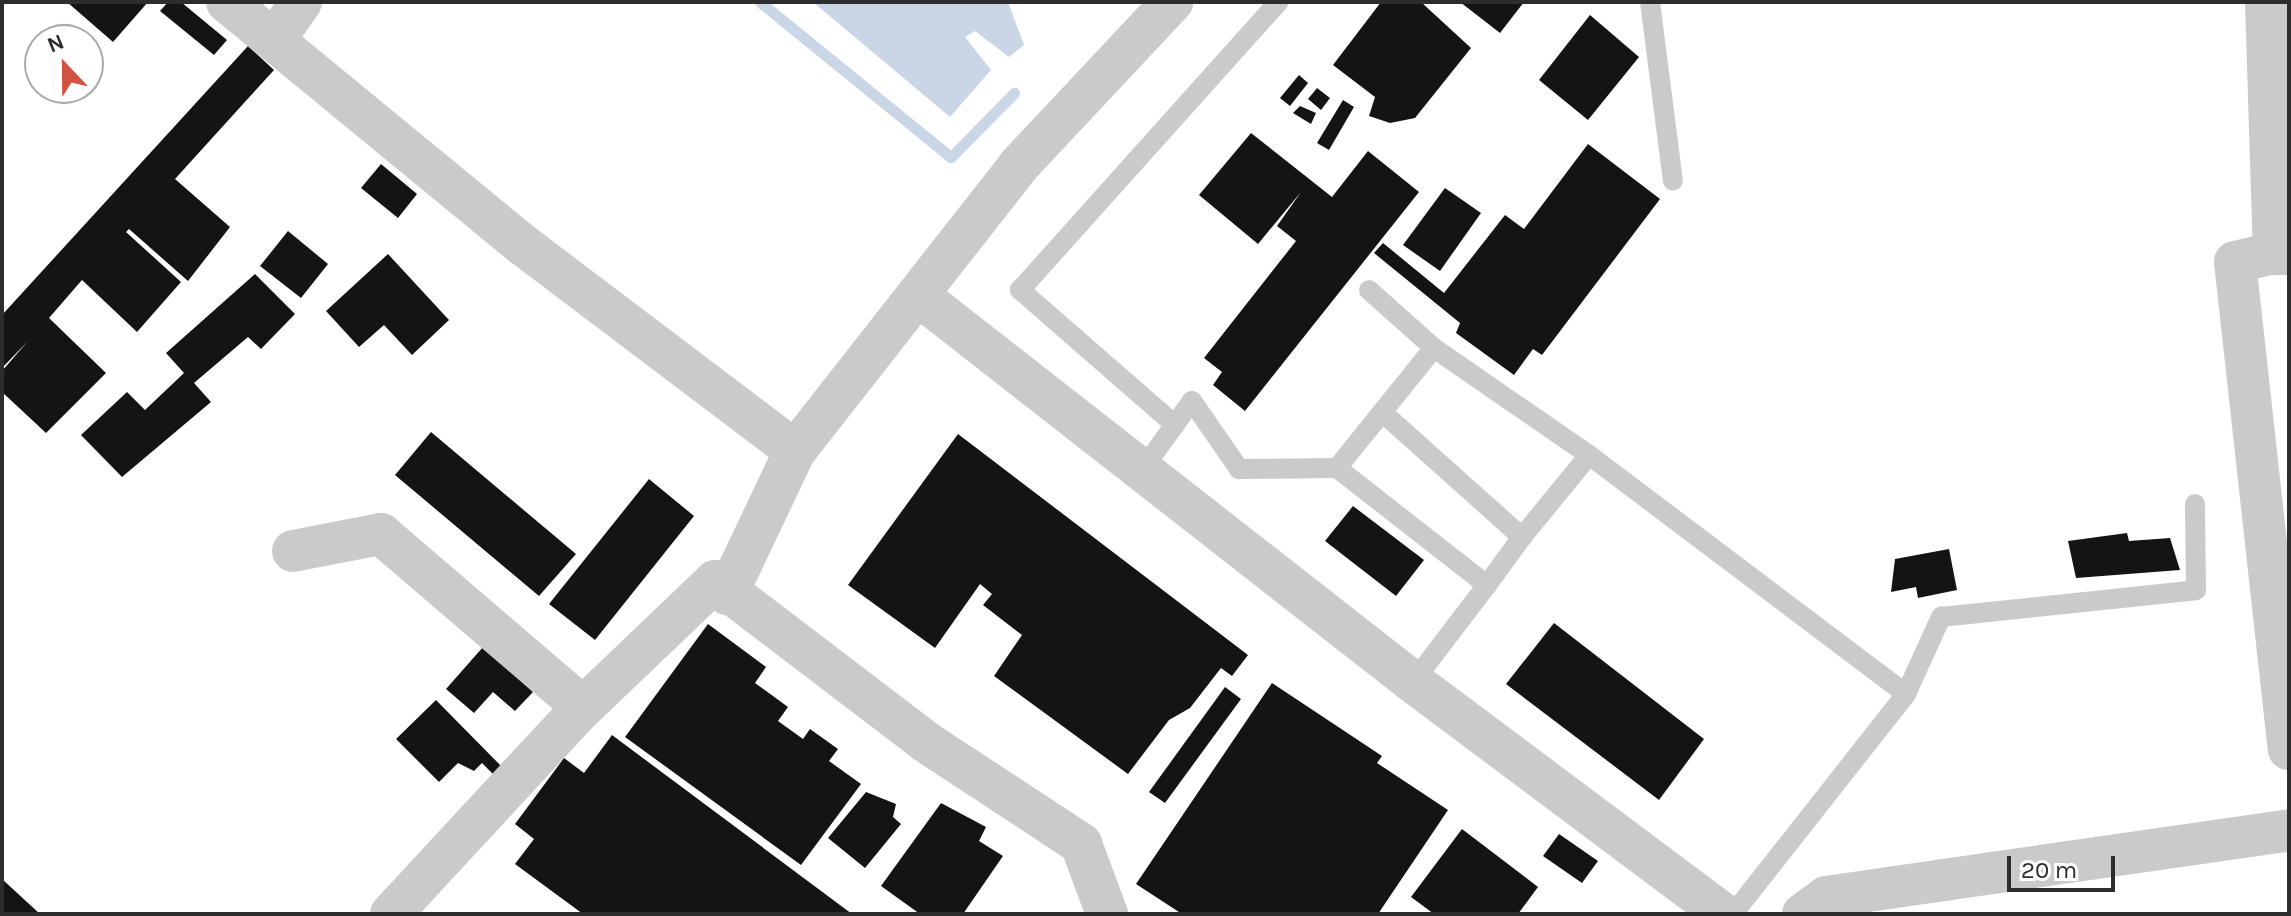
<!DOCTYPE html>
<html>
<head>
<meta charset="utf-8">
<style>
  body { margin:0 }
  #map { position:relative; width:2291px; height:916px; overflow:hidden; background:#fff; font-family:Karla,sans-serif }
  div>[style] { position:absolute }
  .water>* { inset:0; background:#cad6e6 }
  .stream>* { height:11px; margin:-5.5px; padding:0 5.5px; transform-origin:5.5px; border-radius:5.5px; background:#cad6e6 }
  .building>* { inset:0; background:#141414 }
  .service>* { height:20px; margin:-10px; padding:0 10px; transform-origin:10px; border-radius:10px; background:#cacaca }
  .minor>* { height:42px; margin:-21px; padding:0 21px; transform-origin:21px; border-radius:21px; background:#cacaca }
  .tertiary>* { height:44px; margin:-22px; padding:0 22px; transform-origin:22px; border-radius:22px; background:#cacaca }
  span { translate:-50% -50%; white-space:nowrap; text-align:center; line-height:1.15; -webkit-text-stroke:8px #fff; paint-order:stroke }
  .frame { position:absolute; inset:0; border:4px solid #2d2d2d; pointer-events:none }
  .north { position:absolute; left:24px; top:24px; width:80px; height:80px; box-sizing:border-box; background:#fff; border:2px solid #ababab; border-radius:50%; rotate:338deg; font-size:22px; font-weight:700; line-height:32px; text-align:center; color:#2d2d2d }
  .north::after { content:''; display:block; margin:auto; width:28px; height:36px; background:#d05243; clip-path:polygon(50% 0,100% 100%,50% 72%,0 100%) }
  .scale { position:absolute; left:2007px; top:856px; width:108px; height:36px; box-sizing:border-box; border:4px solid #2d2d2d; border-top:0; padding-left:10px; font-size:24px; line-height:28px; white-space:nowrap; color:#2d2d2d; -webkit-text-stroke:6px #fff; paint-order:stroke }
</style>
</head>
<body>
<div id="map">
  <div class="water">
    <div style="clip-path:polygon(813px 2px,1008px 2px,1024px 45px,1009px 57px,975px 31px,965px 37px,991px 70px,950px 117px)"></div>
  </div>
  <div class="stream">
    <div style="left:760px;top:2px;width:246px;rotate:39.1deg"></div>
    <div style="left:951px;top:157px;width:90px;rotate:-45.5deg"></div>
  </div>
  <div class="building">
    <div style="clip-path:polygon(67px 2px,148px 2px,113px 42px)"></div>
    <div style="clip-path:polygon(168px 2px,181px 2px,227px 40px,214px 55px,160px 11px)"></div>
    <div style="clip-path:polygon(1381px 2px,1421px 2px,1471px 48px,1415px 118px,1390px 123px,1369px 116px,1375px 97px,1333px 65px)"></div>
    <div style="clip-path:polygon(1460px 2px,1524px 2px,1500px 33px)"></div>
    <div style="clip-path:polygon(1590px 15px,1639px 57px,1588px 120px,1539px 80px)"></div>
    <div style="clip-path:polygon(248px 46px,274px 70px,175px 179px,230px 227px,188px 281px,129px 229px,126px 232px,181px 282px,137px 332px,82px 280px,49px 318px,106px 373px,46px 433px,2px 392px,2px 371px,28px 341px,2px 368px,2px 315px)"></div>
    <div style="clip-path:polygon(1299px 75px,1308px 83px,1290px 106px,1280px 98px)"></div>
    <div style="clip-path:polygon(1317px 88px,1330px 98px,1321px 110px,1308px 99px)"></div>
    <div style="clip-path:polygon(1343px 100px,1354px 107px,1329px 150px,1317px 143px)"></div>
    <div style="clip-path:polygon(1300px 106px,1316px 113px,1311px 124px,1293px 113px)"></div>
    <div style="clip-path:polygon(1251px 133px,1332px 197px,1368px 151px,1419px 192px,1245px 411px,1213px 385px,1222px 372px,1204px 358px,1296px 241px,1277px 226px,1301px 192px,1258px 244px,1199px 195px)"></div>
    <div style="clip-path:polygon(1588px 144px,1660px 199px,1542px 355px,1533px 349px,1514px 375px,1456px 333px,1460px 323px,1374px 253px,1383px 243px,1444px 293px,1505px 215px,1524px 229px)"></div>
    <div style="clip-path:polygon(381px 164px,417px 194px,398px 218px,361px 188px)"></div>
    <div style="clip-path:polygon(1445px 188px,1481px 213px,1440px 271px,1403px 245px)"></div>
    <div style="clip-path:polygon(288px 231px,328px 264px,301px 298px,260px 266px)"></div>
    <div style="clip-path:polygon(388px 254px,449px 320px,412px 355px,384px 325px,359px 347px,326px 311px)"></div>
    <div style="clip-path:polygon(255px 274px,295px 314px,261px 349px,248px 337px,194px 383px,211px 402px,122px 477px,81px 435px,127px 392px,145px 410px,184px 373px,166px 353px)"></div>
    <div style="clip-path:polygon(431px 432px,576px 554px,539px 596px,395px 475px)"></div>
    <div style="clip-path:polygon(958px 434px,1248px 655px,1232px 676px,1221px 668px,1190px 708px,1169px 720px,1128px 774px,994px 676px,1022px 635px,983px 605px,992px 594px,980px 584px,935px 648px,848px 585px)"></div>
    <div style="clip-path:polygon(649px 479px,694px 516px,595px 640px,549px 604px)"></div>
    <div style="clip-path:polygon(1353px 506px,1424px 560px,1396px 596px,1325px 541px)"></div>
    <div style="clip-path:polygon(2127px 533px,2129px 541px,2170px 538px,2180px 570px,2076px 578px,2068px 541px)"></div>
    <div style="clip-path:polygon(1949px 549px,1957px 590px,1918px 598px,1916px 587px,1891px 592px,1895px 559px)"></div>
    <div style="clip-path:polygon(1554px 623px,1704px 739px,1659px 800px,1506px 684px)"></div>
    <div style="clip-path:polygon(708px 624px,766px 667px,755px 683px,788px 707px,778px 721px,803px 739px,810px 729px,838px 749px,829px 761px,861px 784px,801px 865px,625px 737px)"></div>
    <div style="clip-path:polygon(483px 647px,533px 692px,515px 711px,493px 692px,474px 713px,446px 689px)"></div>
    <div style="clip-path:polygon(1272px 683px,1382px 756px,1377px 763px,1448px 810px,1378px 914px,1182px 914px,1136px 884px)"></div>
    <div style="clip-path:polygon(1225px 687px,1241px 699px,1165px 803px,1149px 792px)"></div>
    <div style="clip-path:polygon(436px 700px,503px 768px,495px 776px,482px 763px,474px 771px,458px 763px,439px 782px,396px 739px)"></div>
    <div style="clip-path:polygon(612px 735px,852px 914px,583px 914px,515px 864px,534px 839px,515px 824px,564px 758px,584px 773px)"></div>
    <div style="clip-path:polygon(866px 792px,896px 804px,893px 817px,901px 824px,865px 868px,828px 838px)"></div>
    <div style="clip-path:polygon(941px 803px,986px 827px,979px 841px,1003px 856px,963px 914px,920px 914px,881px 886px)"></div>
    <div style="clip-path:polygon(1462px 829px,1538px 887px,1518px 914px,1434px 914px,1411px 897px)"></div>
    <div style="clip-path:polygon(1559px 834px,1598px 861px,1582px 883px,1543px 856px)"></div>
    <div style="clip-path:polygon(2px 879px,40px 914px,2px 914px)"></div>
  </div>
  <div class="service">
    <div style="left:1650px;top:2px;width:180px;rotate:82.7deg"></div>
    <div style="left:1382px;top:412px;width:188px;rotate:41.8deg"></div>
    <div style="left:1522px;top:537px;width:106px;rotate:-50.7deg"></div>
    <div style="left:1589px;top:455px;width:188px;rotate:-145.4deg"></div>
    <div style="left:1175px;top:425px;width:206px;rotate:-138.9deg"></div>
    <div style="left:1020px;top:290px;width:387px;rotate:-48.1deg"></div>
    <div style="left:1589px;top:455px;width:397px;rotate:37deg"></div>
    <div style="left:1337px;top:468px;width:154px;rotate:-51.1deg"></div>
    <div style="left:1434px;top:348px;width:87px;rotate:-138.3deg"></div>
    <div style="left:1142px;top:470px;width:85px;rotate:-54.1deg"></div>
    <div style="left:1192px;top:401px;width:83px;rotate:55.3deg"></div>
    <div style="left:1239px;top:469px;width:98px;rotate:-0.6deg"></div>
    <div style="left:1337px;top:468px;width:190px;rotate:38deg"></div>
    <div style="left:1487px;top:585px;width:122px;rotate:127.3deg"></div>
    <div style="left:1487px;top:585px;width:59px;rotate:-53.9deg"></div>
    <div style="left:1733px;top:914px;width:280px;rotate:-51.8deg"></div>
    <div style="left:1906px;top:694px;width:85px;rotate:-65.6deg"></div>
    <div style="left:1941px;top:617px;width:256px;rotate:-6deg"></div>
    <div style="left:2196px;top:590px;width:86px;rotate:-90.7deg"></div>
  </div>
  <div class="minor">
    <div style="left:227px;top:2px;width:383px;rotate:39.4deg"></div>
    <div style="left:523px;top:245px;width:341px;rotate:37.1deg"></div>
    <div style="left:2266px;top:2px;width:251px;rotate:88.2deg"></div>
    <div style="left:2274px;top:253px;width:40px;rotate:167deg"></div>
    <div style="left:2235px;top:262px;width:490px;rotate:83.7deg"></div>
    <div style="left:275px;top:39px;width:45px;rotate:-54.9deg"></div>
    <div style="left:919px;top:296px;width:627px;rotate:38deg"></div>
    <div style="left:1413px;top:682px;width:387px;rotate:36.8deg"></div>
    <div style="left:293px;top:551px;width:90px;rotate:-10.9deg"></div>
    <div style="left:381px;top:534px;width:266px;rotate:40.6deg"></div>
    <div style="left:727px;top:594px;width:158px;rotate:-64.6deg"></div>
    <div style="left:795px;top:451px;width:363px;rotate:-51.9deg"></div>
    <div style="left:1019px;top:165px;width:224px;rotate:-46.8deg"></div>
    <div style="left:391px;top:914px;width:271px;rotate:-47.2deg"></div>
    <div style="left:575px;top:715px;width:194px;rotate:-43.7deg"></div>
    <div style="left:715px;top:581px;width:265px;rotate:37.3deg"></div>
    <div style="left:926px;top:742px;width:186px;rotate:33.3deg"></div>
    <div style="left:1081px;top:844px;width:75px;rotate:69.6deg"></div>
    <div style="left:1803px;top:914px;width:29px;rotate:-36deg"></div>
    <div style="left:1826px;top:897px;width:468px;rotate:-8.2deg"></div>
  </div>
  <div class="tertiary">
    <div style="left:2274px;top:253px;width:15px"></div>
  </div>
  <div class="frame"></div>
  <div class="north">N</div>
  <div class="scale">20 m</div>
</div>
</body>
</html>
